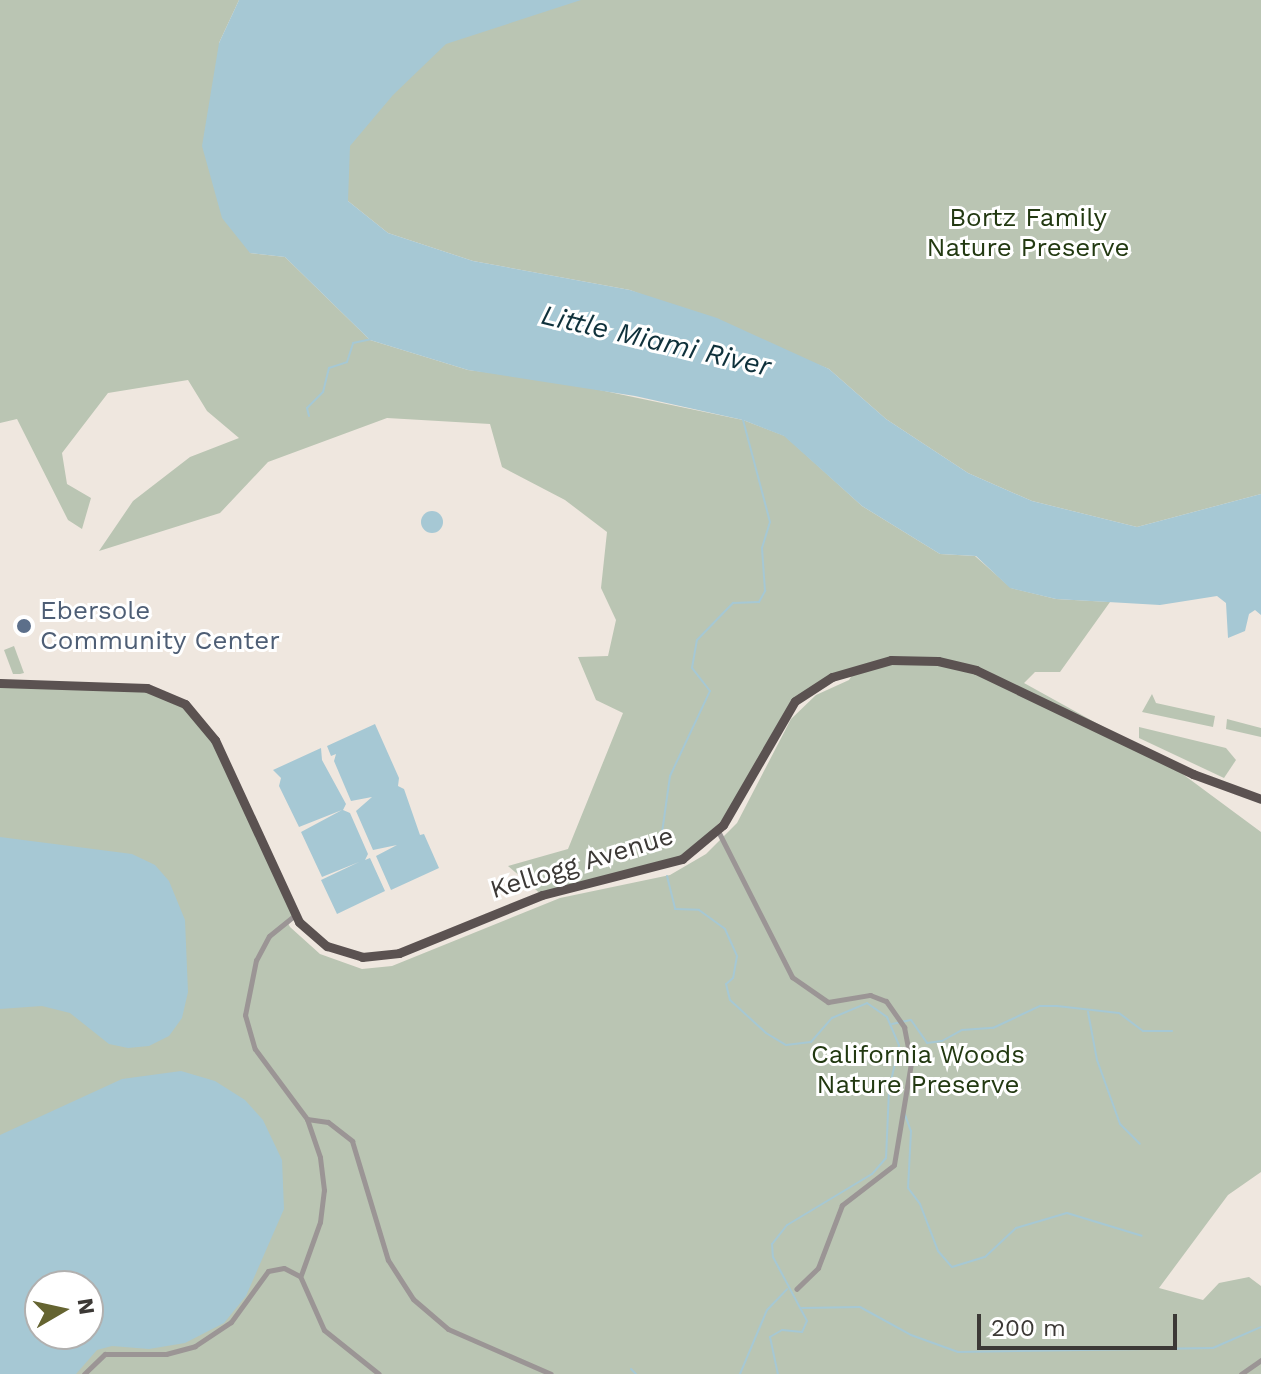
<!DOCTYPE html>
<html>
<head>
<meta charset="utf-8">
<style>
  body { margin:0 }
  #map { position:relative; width:1261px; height:1374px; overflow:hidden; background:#efe7df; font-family:"Work Sans",sans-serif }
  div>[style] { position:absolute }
  .green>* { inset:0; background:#bac5b3 }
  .water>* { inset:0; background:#a6c8d4 }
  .round { border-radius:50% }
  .stream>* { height:2px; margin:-1px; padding:0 1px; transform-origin:1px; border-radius:1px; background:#a6c8d4 }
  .street>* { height:5px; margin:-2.5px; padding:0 2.5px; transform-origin:2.5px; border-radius:2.5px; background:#9b9595 }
  .primary>* { height:9px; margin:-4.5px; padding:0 4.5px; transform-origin:4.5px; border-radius:4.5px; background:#5b5251 }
  .dots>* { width:22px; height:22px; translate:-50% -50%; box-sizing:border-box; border:4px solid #fff; border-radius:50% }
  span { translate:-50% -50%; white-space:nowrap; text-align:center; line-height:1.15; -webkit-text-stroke:6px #fff; paint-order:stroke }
  .park-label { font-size:26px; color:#223911 }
  .service-label { font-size:26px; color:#4e5e75 }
  .left { translate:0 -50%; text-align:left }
  .street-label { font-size:26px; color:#3c3936 }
  .water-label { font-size:28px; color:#0f313b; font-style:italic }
  .north { position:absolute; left:24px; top:1270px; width:80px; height:80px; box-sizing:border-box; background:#fff; border:2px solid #b1b0af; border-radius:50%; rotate:81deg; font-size:22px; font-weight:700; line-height:32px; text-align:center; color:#3c3936 }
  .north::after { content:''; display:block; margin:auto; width:28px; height:36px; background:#656431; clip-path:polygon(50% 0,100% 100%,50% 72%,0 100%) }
  .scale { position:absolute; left:977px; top:1314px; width:200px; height:36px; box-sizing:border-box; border:4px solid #3c3936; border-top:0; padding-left:10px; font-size:24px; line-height:28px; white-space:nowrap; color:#3c3936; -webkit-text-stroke:6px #fff; paint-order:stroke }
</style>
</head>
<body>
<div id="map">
  <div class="green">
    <div style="clip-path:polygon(evenodd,0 0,239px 0,219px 43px,250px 253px,285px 257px,370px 340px,468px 370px,552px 380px,743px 420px,785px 436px,862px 506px,940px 554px,975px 556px,1011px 588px,1056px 599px,1110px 602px,1060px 672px,1035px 672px,1024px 683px,1165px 761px,1261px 832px,1261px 1172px,1228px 1195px,1159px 1288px,1203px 1300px,1219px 1283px,1249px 1277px,1261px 1286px,1261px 1374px,0 1374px,0 683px,156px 690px,201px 719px,295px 915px,287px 921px,290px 927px,320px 954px,362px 969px,392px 966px,560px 898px,670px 875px,706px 854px,737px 823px,791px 719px,816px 695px,849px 680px,856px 669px,805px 692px,734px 809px,682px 859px,542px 895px,508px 866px,568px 849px,623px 713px,596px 700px,578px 657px,608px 656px,616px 620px,601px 588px,607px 532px,565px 500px,502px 467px,490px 424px,387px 418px,268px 462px,220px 513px,99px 551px,133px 501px,190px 457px,239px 438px,207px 411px,188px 380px,108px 393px,62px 453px,67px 484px,91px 498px,82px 529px,68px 520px,17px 419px,0 423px,0 0,40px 1286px,88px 1286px,88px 1334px,40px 1334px,40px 1286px)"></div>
    <div style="clip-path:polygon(567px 0,1261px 0,1261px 494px,1137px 527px,1032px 501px,968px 473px,886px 419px,829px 369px,630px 290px,473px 261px,388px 233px,348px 201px,342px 52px)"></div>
    <div style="clip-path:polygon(14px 646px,24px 673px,20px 674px,13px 674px,4px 650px)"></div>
    <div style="clip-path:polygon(1152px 694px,1156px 703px,1215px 716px,1213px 727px,1142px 712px)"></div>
    <div style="clip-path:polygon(1227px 719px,1261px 728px,1261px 737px,1226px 729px)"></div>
    <div style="clip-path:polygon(1139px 727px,1226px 748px,1236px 760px,1224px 778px,1139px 738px)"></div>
  </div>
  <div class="water">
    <div style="clip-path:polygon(239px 0,581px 0,446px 44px,393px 95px,350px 146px,348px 201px,388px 233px,473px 261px,630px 290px,717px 318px,829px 369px,886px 419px,968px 473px,1032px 501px,1137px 527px,1261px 494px,1261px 615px,1255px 610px,1249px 614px,1245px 631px,1228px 638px,1226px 603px,1217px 596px,1160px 605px,1056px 599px,1010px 588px,976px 556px,940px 554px,862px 506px,784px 436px,743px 420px,635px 396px,468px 370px,370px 340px,285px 257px,250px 253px,222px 218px,202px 146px,219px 43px)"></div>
    <div class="round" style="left:421px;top:511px;width:22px;height:22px"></div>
    <div style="clip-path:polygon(375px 724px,399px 778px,398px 786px,404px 789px,420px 835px,424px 834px,439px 868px,391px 890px,376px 856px,397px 845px,373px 850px,356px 811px,372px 797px,351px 801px,334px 761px,336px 754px,331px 756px,327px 746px)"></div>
    <div style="clip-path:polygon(321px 748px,322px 760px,346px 804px,343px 810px,350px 813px,368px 854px,365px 860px,370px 858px,385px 891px,337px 914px,321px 880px,359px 862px,322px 877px,301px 832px,342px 810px,299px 827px,279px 786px,281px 778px,273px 770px)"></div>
    <div style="clip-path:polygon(0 837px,132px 854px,155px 865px,169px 881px,185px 920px,188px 992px,182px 1018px,169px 1036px,149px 1046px,128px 1048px,109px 1044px,70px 1013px,42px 1006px,0 1009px)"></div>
    <div style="clip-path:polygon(evenodd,181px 1071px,215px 1081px,245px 1100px,263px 1120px,282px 1160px,284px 1209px,246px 1296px,224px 1323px,185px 1343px,149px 1349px,112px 1346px,97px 1350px,76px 1374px,0 1374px,0 1135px,122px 1079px,181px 1071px,40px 1286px,88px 1286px,88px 1334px,40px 1334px,40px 1286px)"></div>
  </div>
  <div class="stream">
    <div style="left:309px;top:416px;width:8px;rotate:-104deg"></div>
    <div style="left:307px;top:408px;width:23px;rotate:-45deg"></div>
    <div style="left:323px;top:392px;width:25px;rotate:-76deg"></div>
    <div style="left:329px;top:368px;width:19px;rotate:-18deg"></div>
    <div style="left:347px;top:362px;width:20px;rotate:-72deg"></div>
    <div style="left:353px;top:343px;width:19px;rotate:-12deg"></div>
    <div style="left:661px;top:840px;width:65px;rotate:-82deg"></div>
    <div style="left:670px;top:776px;width:94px;rotate:-64.8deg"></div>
    <div style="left:710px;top:691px;width:29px;rotate:-128deg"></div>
    <div style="left:692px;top:668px;width:28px;rotate:-80deg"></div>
    <div style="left:697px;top:640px;width:52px;rotate:-45.8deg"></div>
    <div style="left:733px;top:603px;width:26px;rotate:-2deg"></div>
    <div style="left:759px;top:602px;width:13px;rotate:-61deg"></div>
    <div style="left:765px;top:591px;width:43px;rotate:-94deg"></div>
    <div style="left:762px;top:548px;width:27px;rotate:-73deg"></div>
    <div style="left:770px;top:522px;width:106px;rotate:-104.8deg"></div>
    <div style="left:667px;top:876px;width:34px;rotate:76deg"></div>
    <div style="left:675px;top:909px;width:24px;rotate:2deg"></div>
    <div style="left:699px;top:910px;width:32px;rotate:36deg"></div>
    <div style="left:725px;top:929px;width:30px;rotate:66deg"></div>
    <div style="left:737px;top:956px;width:22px;rotate:100deg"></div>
    <div style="left:733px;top:978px;width:9px;rotate:139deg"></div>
    <div style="left:726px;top:984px;width:16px;rotate:76deg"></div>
    <div style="left:730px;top:1000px;width:49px;rotate:42.5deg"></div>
    <div style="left:766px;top:1033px;width:23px;rotate:31deg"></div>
    <div style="left:786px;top:1045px;width:25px;rotate:-7deg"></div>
    <div style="left:811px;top:1042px;width:32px;rotate:-49deg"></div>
    <div style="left:832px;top:1018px;width:38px;rotate:-23deg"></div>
    <div style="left:867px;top:1003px;width:24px;rotate:35deg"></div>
    <div style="left:887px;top:1017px;width:30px;rotate:67deg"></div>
    <div style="left:899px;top:1045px;width:46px;rotate:102.5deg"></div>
    <div style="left:889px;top:1090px;width:68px;rotate:92.5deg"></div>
    <div style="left:886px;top:1158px;width:21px;rotate:131deg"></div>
    <div style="left:872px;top:1174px;width:99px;rotate:149deg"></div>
    <div style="left:787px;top:1225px;width:24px;rotate:128deg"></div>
    <div style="left:772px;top:1244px;width:13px;rotate:86deg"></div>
    <div style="left:773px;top:1257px;width:72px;rotate:62deg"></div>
    <div style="left:807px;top:1321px;width:12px;rotate:114deg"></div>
    <div style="left:802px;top:1332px;width:20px;rotate:-174deg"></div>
    <div style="left:782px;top:1330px;width:14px;rotate:150deg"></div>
    <div style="left:770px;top:1337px;width:38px;rotate:78deg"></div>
    <div style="left:1088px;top:1012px;width:49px;rotate:79.4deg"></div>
    <div style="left:1097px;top:1060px;width:68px;rotate:70.2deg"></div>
    <div style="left:1120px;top:1124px;width:28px;rotate:45deg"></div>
    <div style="left:892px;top:1024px;width:19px;rotate:-12deg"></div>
    <div style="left:911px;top:1020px;width:28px;rotate:55deg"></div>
    <div style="left:927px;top:1043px;width:15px;rotate:-8deg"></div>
    <div style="left:942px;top:1041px;width:23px;rotate:-29deg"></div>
    <div style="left:962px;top:1030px;width:31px;rotate:-4deg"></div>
    <div style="left:993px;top:1028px;width:52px;rotate:-25.1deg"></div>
    <div style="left:1040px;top:1006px;width:17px"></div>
    <div style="left:1057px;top:1006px;width:62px;rotate:6.4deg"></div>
    <div style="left:1119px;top:1013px;width:30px;rotate:37deg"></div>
    <div style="left:1143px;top:1031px;width:29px"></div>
    <div style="left:904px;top:1112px;width:20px;rotate:70deg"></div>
    <div style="left:911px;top:1131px;width:57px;rotate:93deg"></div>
    <div style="left:908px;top:1188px;width:20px;rotate:53deg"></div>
    <div style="left:920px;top:1204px;width:50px;rotate:69deg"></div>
    <div style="left:938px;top:1251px;width:21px;rotate:49deg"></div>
    <div style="left:952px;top:1267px;width:34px;rotate:-17deg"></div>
    <div style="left:985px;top:1257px;width:42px;rotate:-43.1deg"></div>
    <div style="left:1016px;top:1228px;width:53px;rotate:-16.4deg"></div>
    <div style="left:1067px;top:1213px;width:78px;rotate:17deg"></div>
    <div style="left:802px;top:1308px;width:58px;rotate:-1deg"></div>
    <div style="left:860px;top:1307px;width:58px;rotate:28.8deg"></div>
    <div style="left:911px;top:1335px;width:50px;rotate:19.9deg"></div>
    <div style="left:958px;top:1352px;width:255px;rotate:-0.9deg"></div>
    <div style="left:1213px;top:1348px;width:52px;rotate:-23.6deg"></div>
    <div style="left:631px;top:1369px;width:7px;rotate:45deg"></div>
    <div style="left:740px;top:1374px;width:69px;rotate:-67.1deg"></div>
    <div style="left:767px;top:1310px;width:29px;rotate:-46deg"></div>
  </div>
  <div class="street">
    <div style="left:718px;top:831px;width:164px;rotate:63.1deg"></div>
    <div style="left:792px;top:977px;width:44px;rotate:34.8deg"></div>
    <div style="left:828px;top:1002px;width:43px;rotate:-9.5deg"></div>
    <div style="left:870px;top:995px;width:17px;rotate:21deg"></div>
    <div style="left:886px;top:1001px;width:32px;rotate:55deg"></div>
    <div style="left:904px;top:1027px;width:37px;rotate:79deg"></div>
    <div style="left:911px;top:1063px;width:103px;rotate:99.5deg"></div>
    <div style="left:894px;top:1165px;width:66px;rotate:142.4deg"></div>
    <div style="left:842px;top:1205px;width:67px;rotate:110.9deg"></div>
    <div style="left:818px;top:1268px;width:30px;rotate:136deg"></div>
    <div style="left:295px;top:915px;width:33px;rotate:141deg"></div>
    <div style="left:269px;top:936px;width:27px;rotate:118deg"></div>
    <div style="left:256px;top:960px;width:56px;rotate:101.3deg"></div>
    <div style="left:245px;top:1015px;width:35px;rotate:74deg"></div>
    <div style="left:255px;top:1049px;width:87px;rotate:53.4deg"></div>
    <div style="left:307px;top:1119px;width:21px;rotate:8deg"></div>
    <div style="left:328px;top:1122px;width:31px;rotate:38deg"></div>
    <div style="left:352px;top:1141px;width:124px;rotate:73.2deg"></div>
    <div style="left:388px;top:1260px;width:46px;rotate:57.3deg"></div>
    <div style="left:413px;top:1299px;width:46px;rotate:40.6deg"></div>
    <div style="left:448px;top:1329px;width:112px;rotate:23.6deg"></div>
    <div style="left:301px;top:1275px;width:56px;rotate:-70.3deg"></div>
    <div style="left:320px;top:1222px;width:32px;rotate:-83deg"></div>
    <div style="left:324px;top:1190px;width:33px;rotate:-97deg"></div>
    <div style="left:320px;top:1157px;width:40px;rotate:-108.9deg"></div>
    <div style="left:300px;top:1276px;width:59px;rotate:66deg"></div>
    <div style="left:324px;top:1330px;width:70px;rotate:38.7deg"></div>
    <div style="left:84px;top:1374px;width:29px;rotate:-44deg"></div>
    <div style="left:105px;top:1354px;width:61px"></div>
    <div style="left:166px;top:1354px;width:30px;rotate:-15deg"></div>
    <div style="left:195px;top:1346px;width:43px;rotate:-33.7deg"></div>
    <div style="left:231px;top:1322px;width:63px;rotate:-54deg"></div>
    <div style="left:268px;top:1271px;width:16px;rotate:-11deg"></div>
    <div style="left:284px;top:1268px;width:18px;rotate:27deg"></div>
    <div style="left:1241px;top:1374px;width:24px;rotate:-35deg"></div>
  </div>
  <div class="primary">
    <div style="left:0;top:683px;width:147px;rotate:1.9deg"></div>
    <div style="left:147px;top:688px;width:41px;rotate:22.8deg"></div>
    <div style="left:185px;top:704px;width:47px;rotate:50.2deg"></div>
    <div style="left:215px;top:740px;width:200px;rotate:65.2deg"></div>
    <div style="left:299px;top:922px;width:37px;rotate:41deg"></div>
    <div style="left:327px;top:946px;width:37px;rotate:17deg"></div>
    <div style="left:362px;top:957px;width:37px;rotate:-6deg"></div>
    <div style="left:399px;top:953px;width:154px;rotate:-22.1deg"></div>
    <div style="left:542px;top:895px;width:145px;rotate:-14.4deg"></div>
    <div style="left:682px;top:859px;width:53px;rotate:-39.7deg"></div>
    <div style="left:723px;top:825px;width:143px;rotate:-59.9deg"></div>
    <div style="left:795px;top:701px;width:44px;rotate:-33deg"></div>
    <div style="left:832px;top:677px;width:61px;rotate:-16.1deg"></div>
    <div style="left:891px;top:660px;width:47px;rotate:1.2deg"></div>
    <div style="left:938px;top:661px;width:39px;rotate:13deg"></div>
    <div style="left:976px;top:670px;width:241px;rotate:25.6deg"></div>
    <div style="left:1193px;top:774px;width:72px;rotate:20.2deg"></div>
  </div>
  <div class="dots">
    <div style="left:24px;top:626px;background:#5c6f8a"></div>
  </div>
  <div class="park-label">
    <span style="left:1028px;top:233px">Bortz Family<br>Nature Preserve</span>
    <span style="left:918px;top:1070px">California Woods<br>Nature Preserve</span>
  </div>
  <div class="service-label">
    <span class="left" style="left:40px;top:626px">Ebersole<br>Community Center</span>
  </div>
  <div class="street-label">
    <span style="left:582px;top:863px;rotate:-17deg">Kellogg Avenue</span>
  </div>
  <div class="water-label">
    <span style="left:656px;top:341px;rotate:13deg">Little Miami River</span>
  </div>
  <div class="north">N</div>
  <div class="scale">200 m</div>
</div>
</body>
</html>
